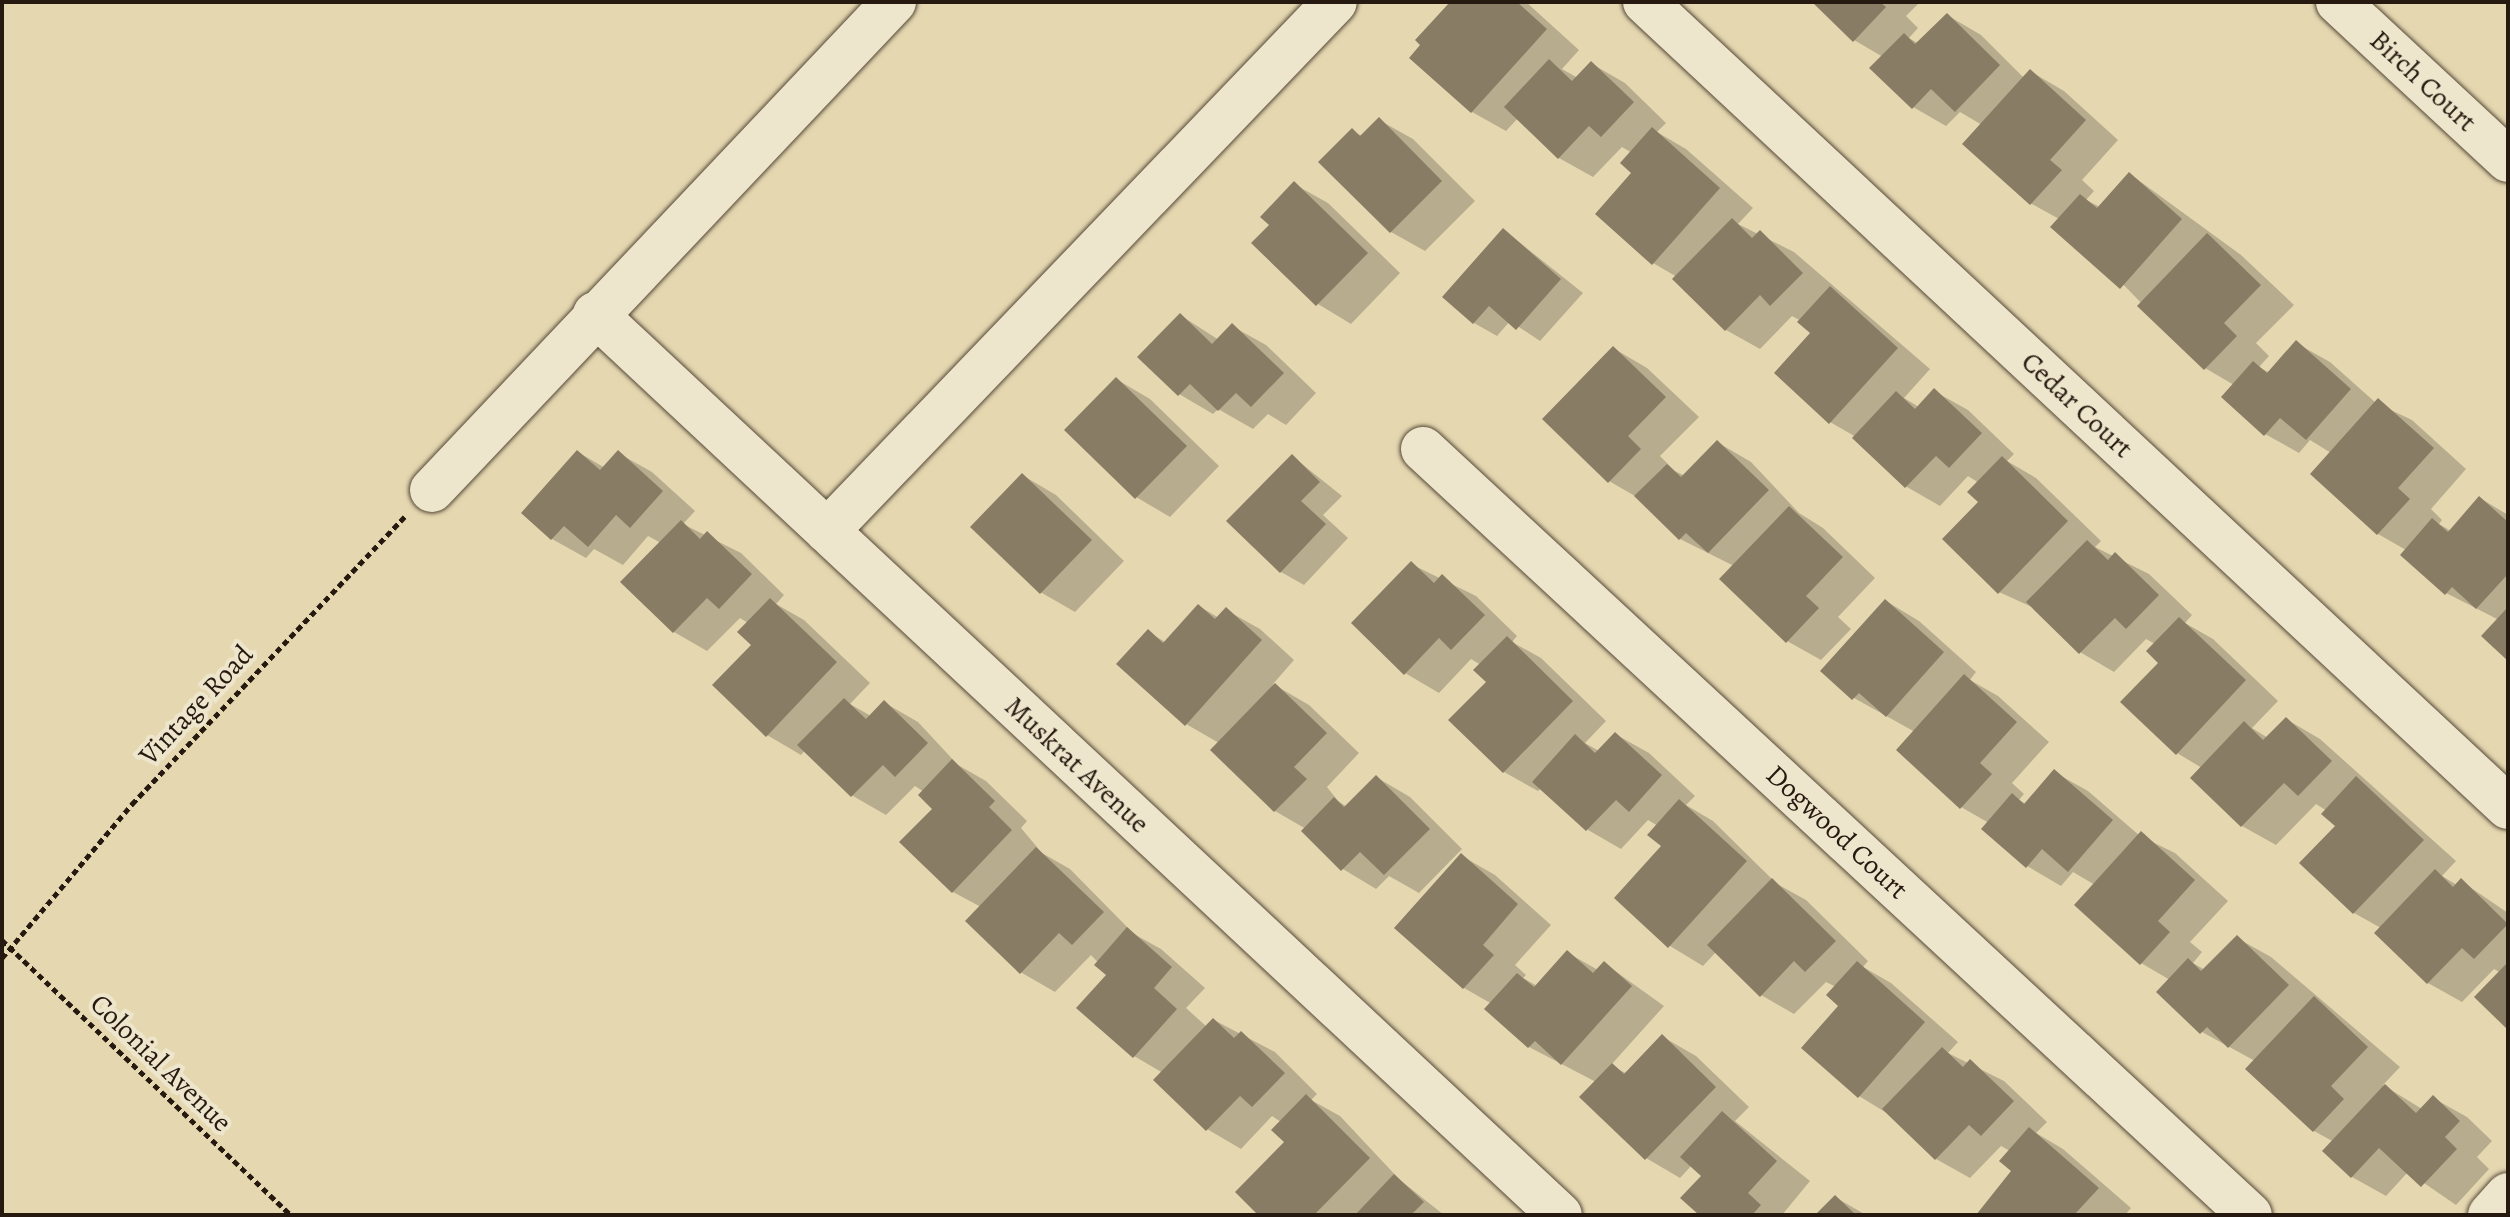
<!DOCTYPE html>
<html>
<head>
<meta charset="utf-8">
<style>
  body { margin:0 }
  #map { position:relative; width:2510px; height:1217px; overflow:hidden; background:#e5d8b1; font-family:Alegreya,serif }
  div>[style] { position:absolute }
  .shadow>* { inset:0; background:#0003 }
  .building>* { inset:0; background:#897c64 }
  .path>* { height:5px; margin-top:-2.5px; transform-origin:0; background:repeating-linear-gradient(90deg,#261910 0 6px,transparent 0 10px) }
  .roads { filter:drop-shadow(0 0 2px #564938) drop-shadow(0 0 2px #564938) }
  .minor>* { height:44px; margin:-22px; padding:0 22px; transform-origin:22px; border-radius:22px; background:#eee6cc }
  span { translate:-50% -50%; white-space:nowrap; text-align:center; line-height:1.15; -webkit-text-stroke:8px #eee6cc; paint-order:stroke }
  .street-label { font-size:28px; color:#261910 }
  .frame { position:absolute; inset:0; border:4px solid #261910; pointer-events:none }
</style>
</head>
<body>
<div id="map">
  <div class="shadow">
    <div style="clip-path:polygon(1452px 2px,1526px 2px,1579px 50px,1562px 69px,1578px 78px,1592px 64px,1625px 83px,1666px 123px,1657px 132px,1686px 149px,1753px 208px,1738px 224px,1794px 252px,1930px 369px,1904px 398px,1919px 407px,1934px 391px,1968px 410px,2014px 454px,2007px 461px,2036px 478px,2101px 541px,2095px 547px,2149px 574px,2192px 615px,2185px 623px,2213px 639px,2278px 701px,2252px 728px,2268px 738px,2286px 719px,2320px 739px,2456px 861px,2442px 876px,2457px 885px,2461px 881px,2508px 913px,2508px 1028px,2501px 973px,2494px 969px,2462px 1002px,2428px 983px,2377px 933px,2381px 928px,2354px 913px,2338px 826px,2327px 811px,2316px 804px,2276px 845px,2242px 826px,2193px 778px,2202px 768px,2177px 753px,2155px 644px,2146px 639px,2114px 672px,2080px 652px,2036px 609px,1999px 592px,1979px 483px,1968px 476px,1940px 506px,1907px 487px,1856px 437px,1830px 422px,1813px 333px,1801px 321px,1792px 316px,1760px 349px,1726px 330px,1677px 277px,1653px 263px,1632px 153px,1622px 147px,1593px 177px,1559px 158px,1518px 118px,1506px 131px,1472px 112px,1412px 57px)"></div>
    <div style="clip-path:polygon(1815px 2px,1920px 2px,1906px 16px,1918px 28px,1909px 38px,1919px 44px,1947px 15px,1981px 35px,2024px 78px,2030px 71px,2064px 91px,2118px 140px,2082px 180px,2094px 191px,2086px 200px,2100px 207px,2130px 174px,2241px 255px,2294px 305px,2256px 343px,2269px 356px,2259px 367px,2270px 373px,2296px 343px,2330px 362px,2376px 403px,2412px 420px,2466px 469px,2431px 509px,2442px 520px,2439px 524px,2451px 531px,2480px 498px,2508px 515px,2508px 658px,2499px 620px,2446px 593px,2406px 550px,2378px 534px,2313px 474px,2331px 453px,2310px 440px,2299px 453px,2265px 434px,2234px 385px,2205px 368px,2059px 219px,2032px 204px,1965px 144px,1982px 125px,1960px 112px,1946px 126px,1913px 107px,1883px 57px,1854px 40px)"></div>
    <div style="clip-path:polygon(1379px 120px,1413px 139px,1475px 201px,1425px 251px,1391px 232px,1321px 162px,1352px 131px,1362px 136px)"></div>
    <div style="clip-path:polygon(1294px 184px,1328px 203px,1400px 273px,1351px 324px,1318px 304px,1254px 243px,1272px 225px)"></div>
    <div style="clip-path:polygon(1504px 230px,1583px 293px,1540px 341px,1510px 321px,1497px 336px,1474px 323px)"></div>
    <div style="clip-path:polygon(1180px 315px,1219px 340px,1232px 326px,1266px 345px,1316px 393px,1286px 425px,1268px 414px,1253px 429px,1218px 409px,1213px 414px,1179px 394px)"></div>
    <div style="clip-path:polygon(1613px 348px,1647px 368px,1699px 417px,1660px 456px,1675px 471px,1685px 476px,1717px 442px,1751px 462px,1799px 513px,1823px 528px,1875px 578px,1838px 617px,1851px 629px,1821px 660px,1787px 641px,1734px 566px,1680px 539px,1640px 499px,1609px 481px)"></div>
    <div style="clip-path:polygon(1116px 379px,1150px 399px,1219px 466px,1170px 517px,1136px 497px)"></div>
    <div style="clip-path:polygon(578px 452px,605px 468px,618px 453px,652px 472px,695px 511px,683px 524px,741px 553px,784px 595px,776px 604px,804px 620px,870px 683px,850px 704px,871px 716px,885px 703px,918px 722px,958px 765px,986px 781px,1027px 821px,1021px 828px,1042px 853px,1070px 869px,1134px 934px,1161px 949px,1205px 988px,1186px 1008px,1207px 1027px,1214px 1020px,1275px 1052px,1317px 1094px,1311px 1100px,1340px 1116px,1400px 1180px,1444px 1215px,1261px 1215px,1287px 1142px,1281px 1122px,1272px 1116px,1241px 1149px,1207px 1129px,1163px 1073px,1134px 1056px,1109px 974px,1091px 955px,1055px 992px,1022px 973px,968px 921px,981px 907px,953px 892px,935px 809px,924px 792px,915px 786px,886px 815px,853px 796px,805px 750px,801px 755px,767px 735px,748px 623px,740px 618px,707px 651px,674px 632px,661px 543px,648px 536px,623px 565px,594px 549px,586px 558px,552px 539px,524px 513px)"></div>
    <div style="clip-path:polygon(1292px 456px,1342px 496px,1323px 515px,1348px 538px,1304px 585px,1281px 572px)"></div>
    <div style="clip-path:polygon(1022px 475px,1056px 495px,1124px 561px,1075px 612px,1042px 593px,973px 527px)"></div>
    <div style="clip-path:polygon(1411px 564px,1476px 596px,1517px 636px,1512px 642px,1541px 658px,1606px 721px,1585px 743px,1599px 751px,1615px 734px,1649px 753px,1695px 796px,1686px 805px,1713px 821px,1777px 884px,1806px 900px,1868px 961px,1863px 967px,1891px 983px,1958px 1042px,1948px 1053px,2004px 1081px,2047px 1122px,2036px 1133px,2063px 1149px,2131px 1208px,2125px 1215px,1979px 1215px,2014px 1171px,2010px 1151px,2001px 1146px,1970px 1178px,1936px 1159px,1890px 1115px,1859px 1096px,1836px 987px,1826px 982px,1794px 1014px,1761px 995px,1716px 952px,1703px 966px,1670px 946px,1617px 898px,1663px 846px,1658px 826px,1648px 820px,1621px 849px,1588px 830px,1541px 788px,1538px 791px,1504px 772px,1451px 720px,1489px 682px,1481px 665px,1471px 659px,1439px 693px,1405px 673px)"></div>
    <div style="clip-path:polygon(1886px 601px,1919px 621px,1976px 672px,1970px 680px,1998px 696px,2049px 742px,2012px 783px,2024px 794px,2019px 800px,2026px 804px,2054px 772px,2088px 791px,2140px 836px,2175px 853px,2228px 901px,2190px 942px,2202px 952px,2193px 963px,2205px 970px,2237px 938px,2271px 957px,2400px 1067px,2383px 1085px,2422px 1109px,2433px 1098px,2467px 1117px,2492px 1141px,2477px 1157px,2489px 1169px,2456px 1205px,2408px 1172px,2386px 1196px,2352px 1177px,2334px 1142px,2314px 1131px,2255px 1061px,2202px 1032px,2159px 992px,2170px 980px,2141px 963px,2095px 885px,2073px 872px,2061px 886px,2027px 866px,1983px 829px,1989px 823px,1961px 807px,1915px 732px,1854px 698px)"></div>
    <div style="clip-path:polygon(1199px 606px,1219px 618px,1226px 610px,1260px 629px,1294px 660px,1273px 684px,1309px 705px,1359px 753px,1327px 787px,1338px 801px,1347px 807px,1376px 777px,1410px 797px,1462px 849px,1419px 893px,1389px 876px,1376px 889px,1343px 869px,1306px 829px,1275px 811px,1213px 750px,1219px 743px,1186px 724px,1148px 632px,1167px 643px)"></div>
    <div style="clip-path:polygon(1462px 856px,1495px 875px,1551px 925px,1515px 965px,1526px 975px,1523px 978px,1537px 986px,1568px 953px,1598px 970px,1604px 963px,1664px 1006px,1611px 1065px,1627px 1074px,1663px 1037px,1696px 1056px,1749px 1107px,1735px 1121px,1810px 1181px,1782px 1215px,1702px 1215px,1704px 1176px,1692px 1165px,1680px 1178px,1646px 1158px,1596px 1082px,1529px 1047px,1487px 1009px,1492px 1004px,1464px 988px,1397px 928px)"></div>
    <div style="clip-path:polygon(1835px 1197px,1866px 1215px,1818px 1215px)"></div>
  </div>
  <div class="building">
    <div style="clip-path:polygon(1450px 2px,1517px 2px,1547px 29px,1471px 113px,1409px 58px,1420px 45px,1415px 40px)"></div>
    <div style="clip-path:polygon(1812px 2px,1880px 2px,1886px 7px,1853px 42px)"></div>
    <div style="clip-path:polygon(1947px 13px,2000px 65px,1955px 112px,1931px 89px,1912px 109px,1869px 68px,1904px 33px,1915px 44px)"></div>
    <div style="clip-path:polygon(1549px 59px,1572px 81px,1591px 61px,1634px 102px,1601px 137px,1589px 126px,1558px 159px,1504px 107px)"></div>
    <div style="clip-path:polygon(2030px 69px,2086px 120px,2050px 160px,2062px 170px,2030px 205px,1962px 144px)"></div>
    <div style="clip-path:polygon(1379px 117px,1442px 181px,1390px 233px,1318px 162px,1352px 128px,1360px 136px)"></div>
    <div style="clip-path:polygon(1652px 127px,1720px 188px,1652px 265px,1595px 214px,1631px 173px,1620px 163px)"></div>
    <div style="clip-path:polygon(2129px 172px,2182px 219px,2120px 289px,2050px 227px,2080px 194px,2097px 208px)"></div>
    <div style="clip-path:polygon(1294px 181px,1368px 253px,1316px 306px,1251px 243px,1269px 225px,1260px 217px)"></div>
    <div style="clip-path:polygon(1732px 218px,1752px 238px,1760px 230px,1803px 273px,1770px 306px,1760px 295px,1725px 331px,1672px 279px)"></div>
    <div style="clip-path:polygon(1503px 228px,1561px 279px,1516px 330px,1489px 306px,1473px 324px,1442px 297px)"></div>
    <div style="clip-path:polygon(2207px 233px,2261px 285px,2224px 323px,2237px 336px,2204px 370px,2137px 306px)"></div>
    <div style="clip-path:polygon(1830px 286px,1898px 348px,1829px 424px,1774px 373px,1810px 333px,1797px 322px)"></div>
    <div style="clip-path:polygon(1180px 313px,1212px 344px,1232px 323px,1284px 373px,1251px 407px,1236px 393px,1218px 411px,1190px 384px,1178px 396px,1137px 357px)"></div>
    <div style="clip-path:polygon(2296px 340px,2351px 389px,2306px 440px,2280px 418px,2264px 436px,2221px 397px,2253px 361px,2267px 373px)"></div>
    <div style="clip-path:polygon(1613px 346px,1666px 397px,1628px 436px,1641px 449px,1608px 483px,1542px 419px)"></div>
    <div style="clip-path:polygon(1116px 377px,1187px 446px,1135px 499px,1064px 430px)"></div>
    <div style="clip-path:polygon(1934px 388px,1982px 433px,1949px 468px,1936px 456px,1905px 488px,1852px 438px,1896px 391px,1915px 409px)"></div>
    <div style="clip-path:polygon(2378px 398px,2434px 448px,2398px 488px,2410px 499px,2377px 535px,2310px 474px)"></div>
    <div style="clip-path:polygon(1717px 440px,1769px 490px,1708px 553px,1686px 533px,1679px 540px,1634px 496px,1667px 464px,1681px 477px)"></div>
    <div style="clip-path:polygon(577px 450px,600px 470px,618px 450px,663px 491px,630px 528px,616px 515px,588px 547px,564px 526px,551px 540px,521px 513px)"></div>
    <div style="clip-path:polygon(1292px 454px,1320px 482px,1301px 501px,1326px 524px,1280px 573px,1226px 521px)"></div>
    <div style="clip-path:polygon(2002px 456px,2068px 521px,1998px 594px,1942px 539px,1978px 502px,1967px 492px)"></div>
    <div style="clip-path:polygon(1022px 473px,1092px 540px,1040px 594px,970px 527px)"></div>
    <div style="clip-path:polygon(2479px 496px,2508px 522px,2508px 574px,2476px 609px,2452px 587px,2445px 595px,2400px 555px,2432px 518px,2448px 532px)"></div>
    <div style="clip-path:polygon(1789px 506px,1843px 557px,1806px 596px,1819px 608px,1786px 643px,1719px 579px)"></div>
    <div style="clip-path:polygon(681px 520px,700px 539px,707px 531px,752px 574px,719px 609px,707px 598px,673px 633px,620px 582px)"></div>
    <div style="clip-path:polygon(2087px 540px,2108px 560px,2115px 552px,2159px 595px,2126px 629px,2115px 618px,2079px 654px,2026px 602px)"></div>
    <div style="clip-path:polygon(1411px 561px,1434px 583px,1442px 574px,1485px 615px,1451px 650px,1439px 638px,1404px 675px,1351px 623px)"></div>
    <div style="clip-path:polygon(770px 598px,837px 662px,766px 737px,712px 685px,751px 645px,737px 632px)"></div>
    <div style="clip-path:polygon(1885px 599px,1944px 652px,1886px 717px,1859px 693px,1852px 700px,1820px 671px)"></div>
    <div style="clip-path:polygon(1198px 604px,1215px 619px,1226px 607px,1262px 640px,1185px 726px,1116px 664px,1148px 629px,1163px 643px)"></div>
    <div style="clip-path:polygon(2508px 607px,2508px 661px,2481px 636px)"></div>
    <div style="clip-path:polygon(2179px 617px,2246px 680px,2176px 755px,2120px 702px,2158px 663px,2146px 651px)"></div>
    <div style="clip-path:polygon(1507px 636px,1573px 701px,1503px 773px,1448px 720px,1486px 682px,1473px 670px)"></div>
    <div style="clip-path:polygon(1964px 674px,2017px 722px,1980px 763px,1992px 774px,1960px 809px,1896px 750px)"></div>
    <div style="clip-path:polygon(1275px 683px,1327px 733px,1294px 767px,1307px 779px,1274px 812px,1210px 750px)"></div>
    <div style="clip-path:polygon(844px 698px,866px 719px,884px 700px,928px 743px,895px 777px,883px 765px,851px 797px,797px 745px)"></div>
    <div style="clip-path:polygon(2286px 717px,2332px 761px,2298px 796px,2284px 783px,2241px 827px,2190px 778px,2244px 721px,2263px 740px)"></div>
    <div style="clip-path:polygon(1615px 732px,1662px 775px,1629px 812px,1616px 800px,1586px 831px,1532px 782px,1575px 734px,1595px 753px)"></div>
    <div style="clip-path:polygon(952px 759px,995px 801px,989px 807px,1012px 830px,952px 893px,899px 842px,932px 809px,918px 795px)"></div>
    <div style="clip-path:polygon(2054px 769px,2113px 820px,2068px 872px,2042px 849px,2026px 868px,1981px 829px,2012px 793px,2024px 804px)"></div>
    <div style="clip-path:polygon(1376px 775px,1430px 829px,1384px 875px,1360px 852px,1341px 871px,1301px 831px,1334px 797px,1344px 807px)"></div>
    <div style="clip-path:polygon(2356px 776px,2424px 840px,2353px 914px,2299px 863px,2335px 826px,2321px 814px)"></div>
    <div style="clip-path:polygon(1679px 799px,1747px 861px,1668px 948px,1614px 898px,1661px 846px,1647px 835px)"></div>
    <div style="clip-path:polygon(2141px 831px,2195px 880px,2158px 921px,2170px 932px,2140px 965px,2074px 905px)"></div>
    <div style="clip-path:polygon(1036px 847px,1104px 912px,1072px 945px,1059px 933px,1020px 974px,965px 921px)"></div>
    <div style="clip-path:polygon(1461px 853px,1518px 904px,1483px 945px,1494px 955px,1463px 989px,1394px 928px)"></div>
    <div style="clip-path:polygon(2435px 869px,2453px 887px,2461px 878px,2508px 924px,2474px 959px,2462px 948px,2427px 984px,2374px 933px)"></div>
    <div style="clip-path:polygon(1772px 878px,1836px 941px,1805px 972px,1794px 961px,1760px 997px,1707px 945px)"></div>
    <div style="clip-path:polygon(1127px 927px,1172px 967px,1154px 988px,1177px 1009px,1133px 1058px,1076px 1008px,1106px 975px,1094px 965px)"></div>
    <div style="clip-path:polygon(2237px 935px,2289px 985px,2228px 1048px,2207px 1027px,2200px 1034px,2156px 992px,2188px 958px,2201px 971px)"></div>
    <div style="clip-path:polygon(1567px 950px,1593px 973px,1604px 961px,1632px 986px,1561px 1065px,1535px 1041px,1528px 1048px,1484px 1009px,1517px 973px,1534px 987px)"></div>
    <div style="clip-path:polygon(1857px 961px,1925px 1022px,1858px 1098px,1801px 1048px,1838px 1006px,1826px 995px)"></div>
    <div style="clip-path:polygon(2508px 962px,2508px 1030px,2474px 997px)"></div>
    <div style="clip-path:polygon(2314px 996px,2368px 1047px,2331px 1086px,2344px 1099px,2313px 1132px,2245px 1069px)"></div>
    <div style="clip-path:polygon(1213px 1018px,1234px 1038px,1241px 1031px,1285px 1073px,1252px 1107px,1240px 1096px,1206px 1131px,1153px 1080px)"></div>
    <div style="clip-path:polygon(1662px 1034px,1716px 1087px,1645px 1160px,1579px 1097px,1612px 1063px,1624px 1074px)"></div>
    <div style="clip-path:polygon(1942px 1047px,1963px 1067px,1970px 1059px,2014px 1101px,1981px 1136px,1969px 1125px,1935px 1160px,1882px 1109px)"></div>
    <div style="clip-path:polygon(2385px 1084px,2416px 1113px,2433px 1095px,2460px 1121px,2445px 1137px,2457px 1149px,2421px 1187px,2379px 1148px,2351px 1178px,2322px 1151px)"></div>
    <div style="clip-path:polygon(1306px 1094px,1370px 1158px,1314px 1215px,1258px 1215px,1235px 1192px,1284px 1142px,1271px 1130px)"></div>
    <div style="clip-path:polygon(1722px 1111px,1777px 1161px,1748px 1193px,1761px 1205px,1752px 1215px,1699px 1215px,1680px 1198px,1701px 1176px,1680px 1157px)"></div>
    <div style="clip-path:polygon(2029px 1127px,2099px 1188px,2074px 1215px,1976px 1215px,2011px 1171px,1999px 1161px)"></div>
    <div style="clip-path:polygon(1394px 1174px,1424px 1202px,1411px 1215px,1355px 1215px)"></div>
    <div style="clip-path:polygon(1835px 1195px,1856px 1215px,1815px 1215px)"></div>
  </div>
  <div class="path">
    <div style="left:2px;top:940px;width:399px;rotate:43.6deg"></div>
    <div style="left:2px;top:958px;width:202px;rotate:-49.8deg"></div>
    <div style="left:132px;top:804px;width:397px;rotate:-46.5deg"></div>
  </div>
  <div class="roads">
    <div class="minor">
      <div style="left:1645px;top:2px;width:1180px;rotate:43.01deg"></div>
      <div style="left:2338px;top:2px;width:232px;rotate:42.9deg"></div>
      <div style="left:595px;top:314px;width:1320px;rotate:43.04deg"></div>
      <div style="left:1423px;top:449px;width:1127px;rotate:42.81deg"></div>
      <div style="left:432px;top:490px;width:672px;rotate:-46.57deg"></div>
      <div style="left:827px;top:531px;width:733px;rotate:-46.16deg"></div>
      <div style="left:2490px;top:1215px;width:27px;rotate:-48deg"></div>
    </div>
  </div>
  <div class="street-label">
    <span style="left:2423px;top:81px;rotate:43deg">Birch Court</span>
    <span style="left:2077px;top:405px;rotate:43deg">Cedar Court</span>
    <span style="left:196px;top:705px;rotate:-47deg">Vintage Road</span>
    <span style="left:1077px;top:765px;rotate:43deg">Muskrat Avenue</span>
    <span style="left:1837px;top:832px;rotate:43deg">Dogwood Court</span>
    <span style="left:161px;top:1063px;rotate:44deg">Colonial Avenue</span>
  </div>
  <div class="frame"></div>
</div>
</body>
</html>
